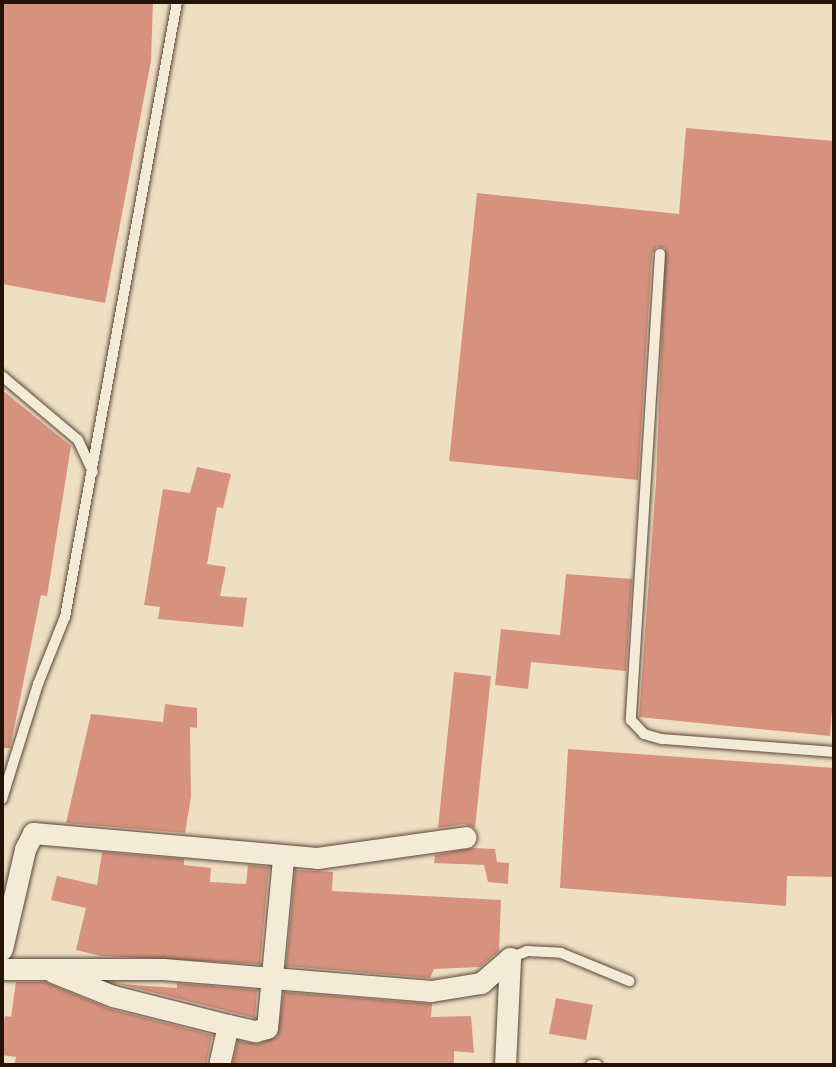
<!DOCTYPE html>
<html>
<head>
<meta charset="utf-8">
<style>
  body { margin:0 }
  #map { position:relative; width:836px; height:1067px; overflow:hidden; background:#eedfc3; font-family:"IM FELL English",serif }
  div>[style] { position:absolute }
  .building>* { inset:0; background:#d7927f }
  .roads { filter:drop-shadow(0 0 2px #584637) drop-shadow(0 0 2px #584637) }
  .service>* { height:10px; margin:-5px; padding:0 5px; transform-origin:5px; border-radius:5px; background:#f4ead8 }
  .minor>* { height:21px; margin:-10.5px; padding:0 10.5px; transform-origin:10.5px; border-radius:10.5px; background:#f4ead8 }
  span { translate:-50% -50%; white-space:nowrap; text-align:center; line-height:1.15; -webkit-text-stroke:5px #f4ead8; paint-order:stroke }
  .frame { position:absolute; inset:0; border:4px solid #261308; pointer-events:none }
</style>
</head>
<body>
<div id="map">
  <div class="building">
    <div style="clip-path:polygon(2px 2px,153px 2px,151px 61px,105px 303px,2px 284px)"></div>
    <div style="clip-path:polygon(686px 128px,834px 141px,834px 685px,830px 736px,639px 717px,656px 482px,665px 248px,657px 247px,652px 254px,638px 480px,449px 461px,477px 193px,679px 214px)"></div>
    <div style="clip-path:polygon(2px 390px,71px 446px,47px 596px,41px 595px,10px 748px,2px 748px)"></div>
    <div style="clip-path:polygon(197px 467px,231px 474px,223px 508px,217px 507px,207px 564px,226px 567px,220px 596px,247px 598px,243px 627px,158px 619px,160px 607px,144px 605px,163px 489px,190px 493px)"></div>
    <div style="clip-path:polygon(566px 574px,632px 579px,626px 671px,531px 662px,528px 689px,495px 685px,501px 629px,560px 635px)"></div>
    <div style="clip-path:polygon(454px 672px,491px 676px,475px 828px,465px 824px,438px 828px)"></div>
    <div style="clip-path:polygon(165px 704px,197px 708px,197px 728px,190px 727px,191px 797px,185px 833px,66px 823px,91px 714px,163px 722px)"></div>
    <div style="clip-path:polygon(568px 749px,834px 768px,834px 877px,787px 876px,786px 906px,560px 888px)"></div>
    <div style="clip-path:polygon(473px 848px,495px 849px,497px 862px,509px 863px,508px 884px,488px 882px,484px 865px,434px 863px,435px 855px)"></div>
    <div style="clip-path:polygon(102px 852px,184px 859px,184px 865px,211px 868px,210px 882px,246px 884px,248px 865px,269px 867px,260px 964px,101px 956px,76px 950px,86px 908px,51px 900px,57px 876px,97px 885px)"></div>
    <div style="clip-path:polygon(295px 870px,333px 872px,332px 891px,501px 900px,499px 951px,480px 967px,434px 969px,430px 978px,286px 966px)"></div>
    <div style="clip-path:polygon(16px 982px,45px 982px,110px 1009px,212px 1035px,206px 1065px,14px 1065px,16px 1057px,2px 1055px,2px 1037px,5px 1016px,11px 1017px)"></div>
    <div style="clip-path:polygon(177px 983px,257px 990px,255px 1018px,120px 984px,177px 988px)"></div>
    <div style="clip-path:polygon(284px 992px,432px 1004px,431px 1017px,471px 1016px,474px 1053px,454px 1051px,454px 1065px,232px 1065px,238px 1041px,258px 1044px,277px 1036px)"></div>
    <div style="clip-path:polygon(556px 998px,593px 1005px,586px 1040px,549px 1034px)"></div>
  </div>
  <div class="roads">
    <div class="service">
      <div style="left:660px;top:254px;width:467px;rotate:93.6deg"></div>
      <div style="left:631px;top:720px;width:19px;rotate:47deg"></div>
      <div style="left:644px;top:734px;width:19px;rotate:16deg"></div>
      <div style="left:662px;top:739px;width:172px;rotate:4.3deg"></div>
      <div style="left:2px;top:376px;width:99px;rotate:40.1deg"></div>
      <div style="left:78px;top:440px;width:35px;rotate:65deg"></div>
      <div style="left:2px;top:799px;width:121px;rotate:-72.6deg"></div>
      <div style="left:38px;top:684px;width:72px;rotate:-68.1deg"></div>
      <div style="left:65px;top:617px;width:625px;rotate:-79.68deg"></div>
      <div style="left:510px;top:958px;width:18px;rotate:-22deg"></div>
      <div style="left:527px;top:951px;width:34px;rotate:3deg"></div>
      <div style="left:561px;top:953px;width:74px;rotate:22.4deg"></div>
      <div style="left:591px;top:1065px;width:6px"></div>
    </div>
    <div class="minor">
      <div style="left:2px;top:949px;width:103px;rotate:-77deg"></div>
      <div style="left:25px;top:849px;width:18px;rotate:-63deg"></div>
      <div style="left:33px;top:833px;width:285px;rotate:5deg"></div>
      <div style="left:317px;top:858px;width:150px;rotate:-8deg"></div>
      <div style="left:2px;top:969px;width:161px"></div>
      <div style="left:163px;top:969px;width:269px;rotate:4.7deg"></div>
      <div style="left:431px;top:991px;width:51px;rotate:-9.1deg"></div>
      <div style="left:481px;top:983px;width:38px;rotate:-41deg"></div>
      <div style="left:53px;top:972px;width:65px;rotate:21.8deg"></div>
      <div style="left:113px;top:996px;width:119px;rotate:14.2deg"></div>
      <div style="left:219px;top:1065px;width:41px;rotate:-77.3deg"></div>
      <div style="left:228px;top:1025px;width:28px;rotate:13deg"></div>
      <div style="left:255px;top:1031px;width:12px;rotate:-14deg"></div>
      <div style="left:267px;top:1028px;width:171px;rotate:-84.6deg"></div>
      <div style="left:505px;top:1065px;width:107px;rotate:-87.3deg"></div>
    </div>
  </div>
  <div class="frame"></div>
</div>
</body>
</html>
